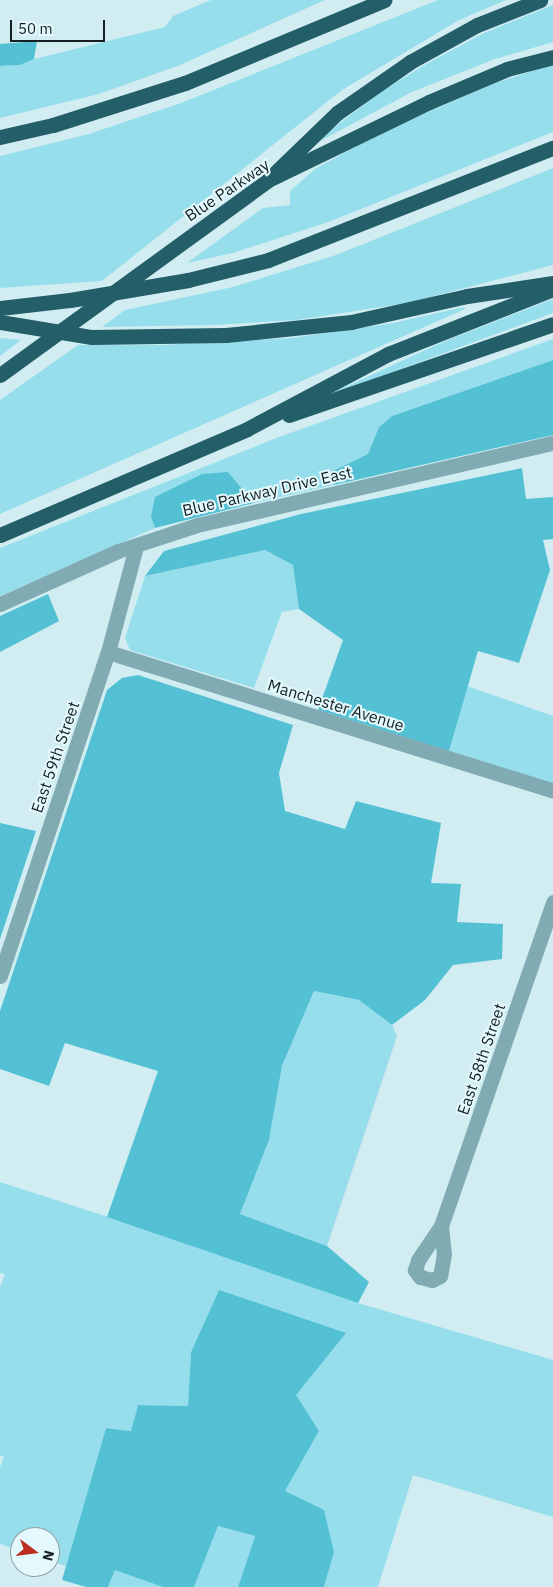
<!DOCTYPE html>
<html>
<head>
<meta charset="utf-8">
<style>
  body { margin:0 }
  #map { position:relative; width:553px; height:1587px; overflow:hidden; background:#d1edf2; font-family:"IBM Plex Sans",sans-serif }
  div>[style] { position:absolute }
  .green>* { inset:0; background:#96deeb }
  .forest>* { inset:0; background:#53c1d3 }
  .minor>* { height:15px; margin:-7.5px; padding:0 7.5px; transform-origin:7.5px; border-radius:7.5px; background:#81abb2 }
  .highway>* { height:15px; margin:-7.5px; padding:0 7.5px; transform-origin:7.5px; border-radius:7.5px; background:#245e68 }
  span { translate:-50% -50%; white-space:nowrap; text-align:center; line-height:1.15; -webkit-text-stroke:4px #e3f9fd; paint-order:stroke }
  .street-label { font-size:16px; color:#151f21 }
  .north { position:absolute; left:10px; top:1527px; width:50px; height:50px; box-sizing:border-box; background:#e3f9fd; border:1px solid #91a2a5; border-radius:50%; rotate:105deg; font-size:14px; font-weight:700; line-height:20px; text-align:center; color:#151f21 }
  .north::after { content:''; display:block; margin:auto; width:18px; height:22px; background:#bc2f1f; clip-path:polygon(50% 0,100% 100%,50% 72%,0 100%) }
  .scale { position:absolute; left:10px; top:20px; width:95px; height:22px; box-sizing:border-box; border:2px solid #151f21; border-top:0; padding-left:6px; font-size:15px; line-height:18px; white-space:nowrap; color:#151f21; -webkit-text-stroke:4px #e3f9fd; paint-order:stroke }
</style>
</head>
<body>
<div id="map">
  <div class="green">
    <div style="clip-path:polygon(211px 0,325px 0,180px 65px,99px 94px,0 118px,0 66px,20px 65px,34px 59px,165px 27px,173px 16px)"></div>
    <div style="clip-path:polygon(438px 0,506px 0,459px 20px,342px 90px,102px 281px,0 288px,0 156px,89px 134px,181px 103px)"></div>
    <div style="clip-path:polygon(553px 5px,553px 42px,495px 59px,412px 92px,320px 141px,319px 139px,382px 91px,428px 63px,484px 33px)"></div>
    <div style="clip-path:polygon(553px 64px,553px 132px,331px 221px,233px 253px,187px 263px,263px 208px,290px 205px,290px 191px,315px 169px,384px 131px,493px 84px)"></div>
    <div style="clip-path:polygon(553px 168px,553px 265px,407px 303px,297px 320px,215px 325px,102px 327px,125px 310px,233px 287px,336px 255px)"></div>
    <div style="clip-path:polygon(553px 299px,553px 313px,317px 400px,443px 342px)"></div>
    <div style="clip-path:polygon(464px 307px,465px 309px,0 514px,0 400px,78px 345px,163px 345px,292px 338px,393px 323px)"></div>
    <div style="clip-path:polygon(0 338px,21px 340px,0 356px)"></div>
    <div style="clip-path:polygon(553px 339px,553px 360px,392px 416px,379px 427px,368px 454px,332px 472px,334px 485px,254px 503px,228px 472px,151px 517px,155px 528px,0 596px,0 548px,279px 437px)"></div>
    <div style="clip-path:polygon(265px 550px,293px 565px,299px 609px,282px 612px,254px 688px,130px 650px,125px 638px,145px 576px)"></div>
    <div style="clip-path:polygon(467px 686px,553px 716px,553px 784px,449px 751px)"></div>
    <div style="clip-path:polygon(314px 991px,359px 1000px,392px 1025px,397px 1036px,327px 1246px,240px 1214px,269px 1140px,282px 1066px)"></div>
    <div style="clip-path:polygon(0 1182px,223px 1254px,358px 1303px,553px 1360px,553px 1517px,413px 1475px,378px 1587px,324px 1587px,334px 1552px,285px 1491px,319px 1431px,219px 1290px,191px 1352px,188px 1406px,138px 1405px,131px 1431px,106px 1428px,66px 1566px,50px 1561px,50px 1537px,20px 1537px,20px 1551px,0 1544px,0 1467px,4px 1457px,0 1455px,0 1287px,5px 1274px,0 1273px)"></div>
    <div style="clip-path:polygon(218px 1526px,255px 1536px,238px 1587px,194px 1587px)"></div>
    <div style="clip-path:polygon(115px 1569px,163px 1587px,108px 1587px)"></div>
  </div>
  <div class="forest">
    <div style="clip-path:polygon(37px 41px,34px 59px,20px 65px,0 66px,0 44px)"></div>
    <div style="clip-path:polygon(553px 360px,553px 435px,334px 485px,331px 472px,368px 454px,379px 427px,392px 416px)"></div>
    <div style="clip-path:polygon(522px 468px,526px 499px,553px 497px,553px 539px,543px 540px,550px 570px,519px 663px,478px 651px,449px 751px,318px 710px,343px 640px,299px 609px,293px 565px,265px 550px,145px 576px,164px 551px,301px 514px)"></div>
    <div style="clip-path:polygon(228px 472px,254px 503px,155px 528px,151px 517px,155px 497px,202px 474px)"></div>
    <div style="clip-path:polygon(48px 594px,59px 621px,0 652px,0 616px)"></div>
    <div style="clip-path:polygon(138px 675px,293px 725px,279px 773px,285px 811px,345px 829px,356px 801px,441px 823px,431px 883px,461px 884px,457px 922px,503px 924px,502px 959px,453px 965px,425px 1000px,392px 1025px,359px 1000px,314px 991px,282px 1066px,269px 1140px,240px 1214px,327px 1246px,369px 1282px,358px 1303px,107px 1217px,158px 1071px,65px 1043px,49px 1086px,0 1069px,0 1011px,107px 690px,122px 678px)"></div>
    <div style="clip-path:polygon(0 823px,36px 831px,0 939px)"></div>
    <div style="clip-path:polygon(219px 1290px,346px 1333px,296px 1395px,319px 1431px,285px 1491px,324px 1510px,334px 1552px,324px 1587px,238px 1587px,255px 1536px,218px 1526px,194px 1587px,163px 1587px,115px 1570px,108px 1587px,86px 1587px,62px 1580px,106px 1428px,131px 1431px,138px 1405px,188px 1406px,191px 1352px)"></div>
  </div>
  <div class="minor">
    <div style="left:0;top:604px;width:129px;rotate:-24.2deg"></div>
    <div style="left:118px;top:551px;width:83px;rotate:-18.2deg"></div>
    <div style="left:197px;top:525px;width:365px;rotate:-13deg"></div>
    <div style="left:108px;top:652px;width:466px;rotate:17.3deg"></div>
    <div style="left:0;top:976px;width:342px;rotate:-71.6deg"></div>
    <div style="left:108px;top:652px;width:109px;rotate:-75.1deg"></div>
    <div style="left:441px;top:1226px;width:28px;rotate:84deg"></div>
    <div style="left:444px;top:1254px;width:22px;rotate:100deg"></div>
    <div style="left:440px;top:1276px;width:9px;rotate:153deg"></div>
    <div style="left:432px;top:1280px;width:12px;rotate:-166deg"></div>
    <div style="left:420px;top:1277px;width:9px;rotate:-126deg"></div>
    <div style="left:415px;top:1270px;width:10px;rotate:-73deg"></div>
    <div style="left:418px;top:1260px;width:41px;rotate:-55.9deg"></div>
    <div style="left:441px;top:1226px;width:343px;rotate:-70.9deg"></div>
  </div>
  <div class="highway">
    <div style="left:0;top:137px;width:54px;rotate:-12.8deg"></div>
    <div style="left:53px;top:125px;width:139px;rotate:-17.7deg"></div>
    <div style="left:185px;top:83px;width:216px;rotate:-22.6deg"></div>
    <div style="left:276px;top:172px;width:85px;rotate:-44deg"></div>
    <div style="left:337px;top:113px;width:89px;rotate:-34.9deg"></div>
    <div style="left:410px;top:62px;width:77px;rotate:-28.9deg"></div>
    <div style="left:477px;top:25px;width:68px;rotate:-21.6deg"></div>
    <div style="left:0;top:308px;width:70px;rotate:-6.5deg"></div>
    <div style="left:70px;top:300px;width:120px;rotate:-9.6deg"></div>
    <div style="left:188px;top:280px;width:82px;rotate:-14deg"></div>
    <div style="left:268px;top:260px;width:306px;rotate:-21.5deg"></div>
    <div style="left:0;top:322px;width:93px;rotate:9.3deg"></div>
    <div style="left:92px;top:337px;width:134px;rotate:-0.9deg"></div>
    <div style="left:226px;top:335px;width:126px;rotate:-5.9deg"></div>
    <div style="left:351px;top:322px;width:119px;rotate:-12.6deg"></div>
    <div style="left:467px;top:296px;width:87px;rotate:-8.6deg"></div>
    <div style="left:0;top:375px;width:331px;rotate:-36deg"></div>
    <div style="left:268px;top:180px;width:179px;rotate:-25.8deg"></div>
    <div style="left:429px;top:102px;width:85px;rotate:-22.9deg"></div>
    <div style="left:507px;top:69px;width:48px;rotate:-14.6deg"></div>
    <div style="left:289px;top:415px;width:279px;rotate:-19deg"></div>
    <div style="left:0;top:535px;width:269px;rotate:-23.2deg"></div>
    <div style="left:247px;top:429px;width:160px;rotate:-28deg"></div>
    <div style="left:388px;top:354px;width:177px;rotate:-21.5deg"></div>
  </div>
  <div class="street-label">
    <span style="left:227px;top:190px;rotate:-34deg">Blue Parkway</span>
    <span style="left:267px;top:491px;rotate:-13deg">Blue Parkway Drive East</span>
    <span style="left:336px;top:705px;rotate:17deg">Manchester Avenue</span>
    <span style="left:55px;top:757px;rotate:-71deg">East 59th Street</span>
    <span style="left:481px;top:1059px;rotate:-71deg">East 58th Street</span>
  </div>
  <div class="north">N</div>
  <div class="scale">50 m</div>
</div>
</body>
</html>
